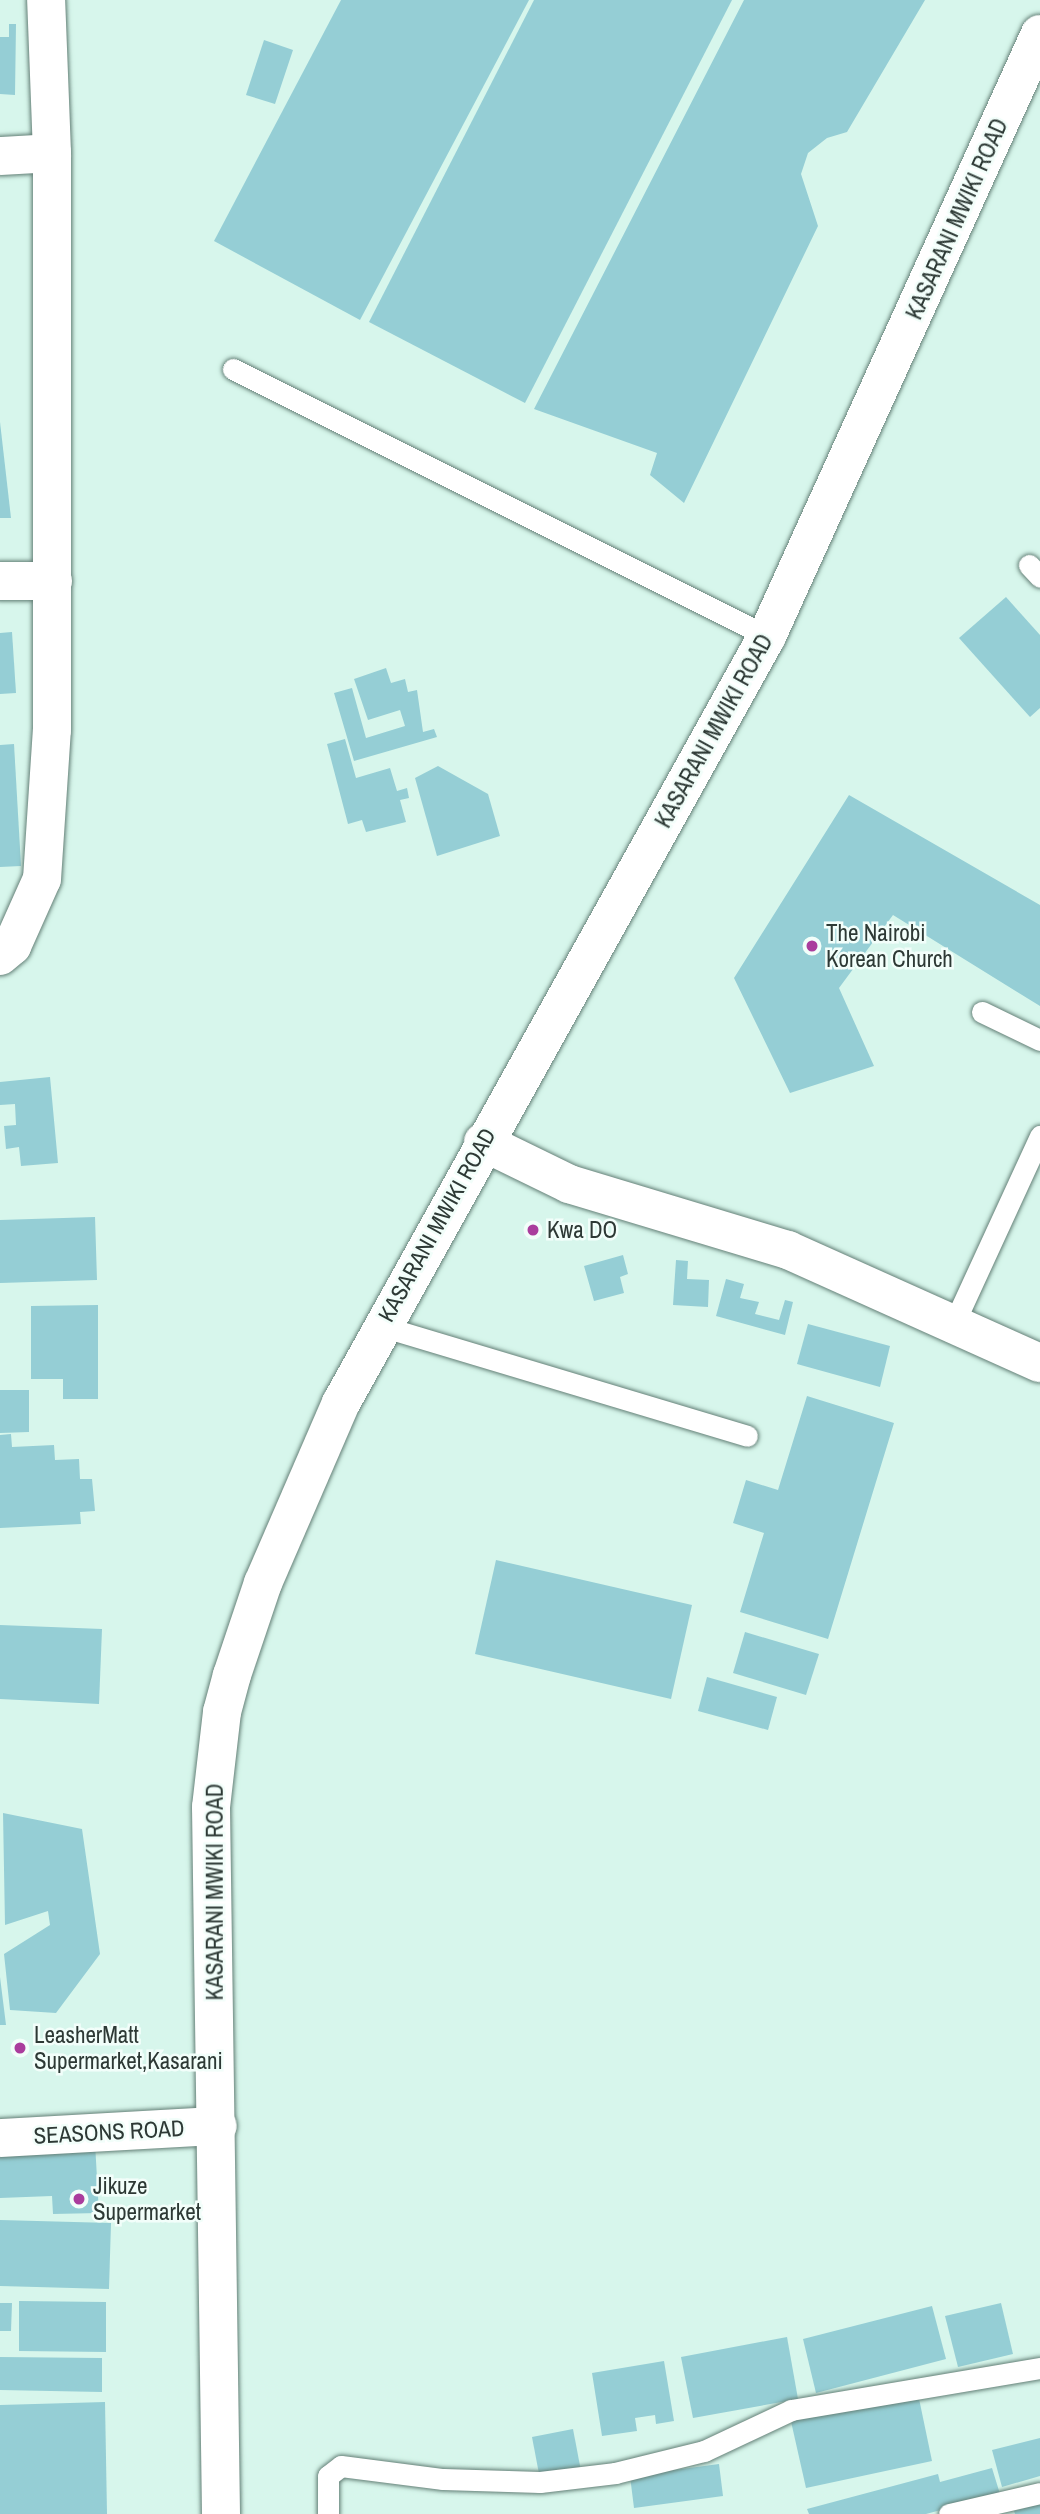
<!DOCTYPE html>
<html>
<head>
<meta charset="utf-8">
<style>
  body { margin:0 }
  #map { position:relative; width:1040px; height:2514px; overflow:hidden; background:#d7f6ec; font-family:"Archivo Narrow",sans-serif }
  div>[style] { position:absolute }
  .building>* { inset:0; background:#95ced5 }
  .roads { filter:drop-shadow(0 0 2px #648077) drop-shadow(0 0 2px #648077) }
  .lane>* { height:21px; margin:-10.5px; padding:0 10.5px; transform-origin:10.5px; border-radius:10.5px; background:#fff }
  .street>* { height:38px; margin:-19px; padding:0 19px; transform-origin:19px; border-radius:19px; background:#fff }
  .secondary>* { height:38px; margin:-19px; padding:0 19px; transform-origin:19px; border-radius:19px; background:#fff }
  .dots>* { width:19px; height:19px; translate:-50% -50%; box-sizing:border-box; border:4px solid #f2fefa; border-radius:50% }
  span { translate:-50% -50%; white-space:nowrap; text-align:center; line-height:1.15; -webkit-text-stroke:5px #f2fefa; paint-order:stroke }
  .street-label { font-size:23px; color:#2d3935 }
  .poi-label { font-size:23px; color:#2d3935 }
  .left { translate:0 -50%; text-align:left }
</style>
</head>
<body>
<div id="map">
  <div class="building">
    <div style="clip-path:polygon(341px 0,529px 0,360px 320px,214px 241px)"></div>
    <div style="clip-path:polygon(534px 0,732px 0,525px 403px,369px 322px)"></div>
    <div style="clip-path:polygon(744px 0,925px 0,847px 132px,827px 138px,808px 153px,801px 174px,818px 226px,684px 503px,650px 475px,657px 453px,534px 409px)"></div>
    <div style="clip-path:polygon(9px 24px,16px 24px,15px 95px,0 94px,0 37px,9px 37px)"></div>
    <div style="clip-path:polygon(264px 40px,293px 50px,275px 104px,246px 95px)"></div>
    <div style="clip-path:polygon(0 422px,11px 518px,0 518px)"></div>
    <div style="clip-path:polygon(1006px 597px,1040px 635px,1040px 708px,1030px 717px,959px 638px)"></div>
    <div style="clip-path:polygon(12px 632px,16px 693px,0 694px,0 633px)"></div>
    <div style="clip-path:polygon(386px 668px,391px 683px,405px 679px,408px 692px,417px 690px,423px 732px,434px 729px,437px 737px,354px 761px,334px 693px,352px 688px,366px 738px,405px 726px,400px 710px,368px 720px,354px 679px)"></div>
    <div style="clip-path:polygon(345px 739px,356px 778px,390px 768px,397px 791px,407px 788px,409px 798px,400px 800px,406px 822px,366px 832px,362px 820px,348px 824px,327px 744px)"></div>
    <div style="clip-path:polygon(14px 744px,21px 866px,0 867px,0 745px)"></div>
    <div style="clip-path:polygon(438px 766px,488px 794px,500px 836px,437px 856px,415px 778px)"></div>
    <div style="clip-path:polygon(849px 795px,1040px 905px,1040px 1006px,893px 915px,839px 988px,874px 1066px,790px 1093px,734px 978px)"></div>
    <div style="clip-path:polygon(50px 1077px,58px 1163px,21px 1166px,19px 1147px,6px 1149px,4px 1126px,16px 1125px,15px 1104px,0 1105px,0 1082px)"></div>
    <div style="clip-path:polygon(95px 1217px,97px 1280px,0 1283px,0 1220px)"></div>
    <div style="clip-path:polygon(623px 1255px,628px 1274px,620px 1277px,624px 1293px,594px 1301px,584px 1266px)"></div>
    <div style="clip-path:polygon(676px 1260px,688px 1261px,687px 1279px,709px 1280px,708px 1307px,673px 1305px)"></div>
    <div style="clip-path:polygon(726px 1279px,744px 1284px,740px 1298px,759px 1302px,755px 1314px,779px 1320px,785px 1300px,793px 1302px,785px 1335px,716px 1316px)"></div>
    <div style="clip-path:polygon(98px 1305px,98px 1399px,63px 1399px,63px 1379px,31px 1379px,31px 1306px)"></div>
    <div style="clip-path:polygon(808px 1324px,890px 1346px,880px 1387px,797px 1364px)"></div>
    <div style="clip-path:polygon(0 1390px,29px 1390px,29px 1432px,0 1433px)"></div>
    <div style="clip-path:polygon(807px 1396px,894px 1423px,828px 1639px,740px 1612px,764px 1533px,733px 1523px,746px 1480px,778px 1490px)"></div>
    <div style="clip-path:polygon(11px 1434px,12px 1447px,54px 1445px,55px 1460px,79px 1459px,80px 1479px,92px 1479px,95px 1511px,80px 1512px,81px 1524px,0 1528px,0 1435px)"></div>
    <div style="clip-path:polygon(496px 1560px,692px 1605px,671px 1699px,475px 1654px)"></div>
    <div style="clip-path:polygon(0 1625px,102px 1629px,99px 1704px,0 1699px)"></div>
    <div style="clip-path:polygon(745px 1632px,819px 1654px,806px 1695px,733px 1673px)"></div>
    <div style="clip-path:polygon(707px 1677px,777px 1697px,768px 1730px,698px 1711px)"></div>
    <div style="clip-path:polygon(3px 1813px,82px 1829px,100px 1954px,56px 2013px,10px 2010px,4px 1954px,50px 1925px,48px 1911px,5px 1925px)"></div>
    <div style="clip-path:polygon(0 1977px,6px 2025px,0 2025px)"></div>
    <div style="clip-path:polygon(95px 2143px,99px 2213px,53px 2214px,52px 2196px,0 2198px,0 2147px)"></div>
    <div style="clip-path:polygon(0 2220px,111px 2223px,109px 2289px,0 2286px)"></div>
    <div style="clip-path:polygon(19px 2301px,106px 2302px,106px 2352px,19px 2351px)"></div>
    <div style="clip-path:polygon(0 2303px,12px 2303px,11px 2331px,0 2331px)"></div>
    <div style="clip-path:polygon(1001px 2303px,1013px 2354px,958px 2367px,945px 2316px)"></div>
    <div style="clip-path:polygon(932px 2306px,946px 2359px,816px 2393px,803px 2339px)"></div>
    <div style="clip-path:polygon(787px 2337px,798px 2399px,693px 2418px,681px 2357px)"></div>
    <div style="clip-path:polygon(0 2357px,102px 2358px,102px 2392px,0 2390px)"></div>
    <div style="clip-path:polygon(664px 2361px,674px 2421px,656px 2424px,655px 2415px,635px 2418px,637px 2431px,602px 2436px,592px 2373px)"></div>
    <div style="clip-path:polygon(917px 2389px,932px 2461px,806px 2488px,790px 2417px)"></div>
    <div style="clip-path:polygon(105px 2402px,107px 2514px,0 2514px,0 2405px)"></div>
    <div style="clip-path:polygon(573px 2429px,581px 2471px,540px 2479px,532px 2437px)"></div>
    <div style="clip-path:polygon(1040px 2438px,1040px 2476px,1002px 2487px,992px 2450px)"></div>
    <div style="clip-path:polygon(719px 2464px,723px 2496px,634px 2508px,630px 2476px)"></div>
    <div style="clip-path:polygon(992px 2468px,1000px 2494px,926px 2514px,809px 2514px,807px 2509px,938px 2474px,940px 2482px)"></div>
    <div style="clip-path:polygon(1040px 2504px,1040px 2514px,1015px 2514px,1014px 2511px)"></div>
  </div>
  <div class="roads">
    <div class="lane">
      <div style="left:233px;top:369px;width:597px;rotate:26.57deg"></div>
      <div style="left:1029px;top:565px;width:16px;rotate:47deg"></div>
      <div style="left:982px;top:1012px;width:64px;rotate:25.8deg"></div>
      <div style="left:955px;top:1321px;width:204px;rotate:-65.3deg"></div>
      <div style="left:381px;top:1326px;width:382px;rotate:16.7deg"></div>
      <div style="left:328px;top:2514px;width:38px;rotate:-90deg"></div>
      <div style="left:328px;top:2476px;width:16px;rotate:-38deg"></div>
      <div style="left:341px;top:2466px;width:103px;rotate:7.3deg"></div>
      <div style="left:443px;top:2479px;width:97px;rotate:1.8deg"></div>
      <div style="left:540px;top:2482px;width:76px;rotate:-6.8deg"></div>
      <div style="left:615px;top:2473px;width:92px;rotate:-13.9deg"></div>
      <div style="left:704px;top:2451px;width:96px;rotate:-25.2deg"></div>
      <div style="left:791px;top:2410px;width:253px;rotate:-9.6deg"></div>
      <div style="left:949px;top:2514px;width:93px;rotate:-13deg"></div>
    </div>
    <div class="street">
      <div style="left:0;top:156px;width:52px;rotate:-3.3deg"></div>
      <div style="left:0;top:581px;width:53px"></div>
      <div style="left:0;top:956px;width:16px;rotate:-40deg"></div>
      <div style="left:12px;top:946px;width:73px;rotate:-65.9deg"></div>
      <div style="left:42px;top:879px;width:149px;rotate:-86.2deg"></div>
      <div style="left:52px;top:730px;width:577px;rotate:-90deg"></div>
      <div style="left:52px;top:153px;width:153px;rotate:-92.2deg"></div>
      <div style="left:483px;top:1142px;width:96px;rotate:26deg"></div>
      <div style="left:569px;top:1184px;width:229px;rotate:16.8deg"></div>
      <div style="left:788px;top:1250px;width:276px;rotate:24.2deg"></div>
      <div style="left:0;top:2138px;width:218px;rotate:-3.2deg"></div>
    </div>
    <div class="secondary">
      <div style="left:221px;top:2514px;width:707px;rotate:-90.81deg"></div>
      <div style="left:211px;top:1807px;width:96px;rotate:-83.4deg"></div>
      <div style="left:222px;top:1712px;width:38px;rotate:-75deg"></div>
      <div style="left:232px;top:1675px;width:97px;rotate:-71.4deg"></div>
      <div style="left:263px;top:1583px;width:196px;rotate:-66.6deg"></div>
      <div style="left:341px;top:1403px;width:877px;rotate:-60.95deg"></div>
      <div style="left:767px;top:636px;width:661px;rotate:-65.61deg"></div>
    </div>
  </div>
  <div class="dots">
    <div style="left:812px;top:946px;background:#aa3d9d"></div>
    <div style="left:533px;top:1230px;background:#aa3d9d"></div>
    <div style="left:20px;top:2048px;background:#aa3d9d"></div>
    <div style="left:79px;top:2199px;background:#aa3d9d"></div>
  </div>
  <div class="street-label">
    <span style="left:957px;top:219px;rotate:-66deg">KASARANI MWIKI ROAD</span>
    <span style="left:714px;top:731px;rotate:-61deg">KASARANI MWIKI ROAD</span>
    <span style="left:437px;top:1225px;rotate:-61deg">KASARANI MWIKI ROAD</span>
    <span style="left:215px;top:1892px;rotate:-90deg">KASARANI MWIKI ROAD</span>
    <span style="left:109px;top:2132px;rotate:-3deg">SEASONS ROAD</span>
  </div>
  <div class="poi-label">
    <span class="left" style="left:826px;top:946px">The Nairobi<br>Korean Church</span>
    <span class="left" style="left:547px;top:1230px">Kwa DO</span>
    <span class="left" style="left:34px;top:2048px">LeasherMatt<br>Supermarket,Kasarani</span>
    <span class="left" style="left:93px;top:2199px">Jikuze<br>Supermarket</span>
  </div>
</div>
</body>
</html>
